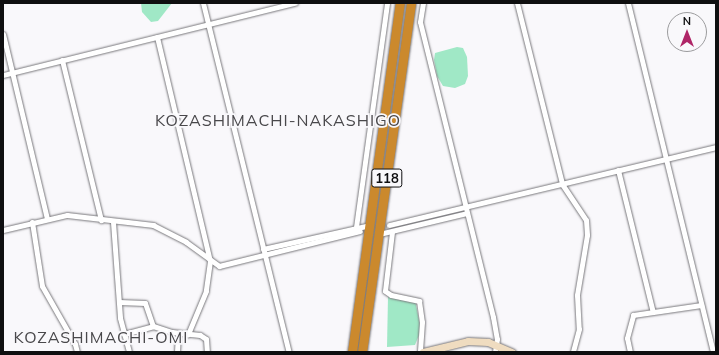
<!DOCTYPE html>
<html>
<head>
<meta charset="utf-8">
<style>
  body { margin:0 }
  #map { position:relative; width:719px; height:355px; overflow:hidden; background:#f9f8fb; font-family:Mulish,sans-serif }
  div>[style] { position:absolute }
  .green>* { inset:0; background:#a0e8c6 }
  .street-tunnel>* { height:5px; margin-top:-2.5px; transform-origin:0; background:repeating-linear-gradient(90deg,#d6d5d8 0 5px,transparent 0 7.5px) }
  .roads { filter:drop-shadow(0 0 1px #79787c) drop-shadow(0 0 1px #79787c) }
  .street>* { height:5px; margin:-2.5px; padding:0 2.5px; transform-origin:2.5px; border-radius:2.5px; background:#fff }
  .secondary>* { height:7px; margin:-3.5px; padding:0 3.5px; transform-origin:3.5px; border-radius:3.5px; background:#efdcc0 }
  .highway>* { height:9px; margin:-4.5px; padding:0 4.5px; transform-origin:4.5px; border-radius:4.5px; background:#cb892d }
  span { translate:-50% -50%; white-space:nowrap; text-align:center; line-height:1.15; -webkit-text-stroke:3.5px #f9f8fb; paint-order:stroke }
  .shield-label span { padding:1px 3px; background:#f9f8fb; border:1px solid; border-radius:3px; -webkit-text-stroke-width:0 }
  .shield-label { font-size:13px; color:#0f0f10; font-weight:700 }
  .quarter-label { font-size:16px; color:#49484b; letter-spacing:1px }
  .frame { position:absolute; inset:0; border:4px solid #0f0f10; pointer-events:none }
  .north { position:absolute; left:667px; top:12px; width:40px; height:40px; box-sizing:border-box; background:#f9f8fb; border:1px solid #9b9b9d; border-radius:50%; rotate:0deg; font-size:11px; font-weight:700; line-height:16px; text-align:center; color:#0f0f10 }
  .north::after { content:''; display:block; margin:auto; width:14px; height:18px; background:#af2567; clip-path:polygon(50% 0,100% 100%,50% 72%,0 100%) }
</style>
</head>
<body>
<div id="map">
  <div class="green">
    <div style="clip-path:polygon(141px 3px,172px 3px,158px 21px,151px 22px,142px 12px)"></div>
    <div style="clip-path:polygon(457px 47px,463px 48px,467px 57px,468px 76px,465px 84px,455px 88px,443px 86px,437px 76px,434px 60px,435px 53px)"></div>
    <div style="clip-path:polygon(388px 297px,415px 300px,421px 330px,415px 345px,387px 347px)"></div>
  </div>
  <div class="street-tunnel">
    <div style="left:360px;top:231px;width:30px;rotate:-12deg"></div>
  </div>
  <div class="roads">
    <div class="street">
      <div style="left:203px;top:3px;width:359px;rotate:76.2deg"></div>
      <div style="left:423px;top:3px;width:19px;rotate:99deg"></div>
      <div style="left:420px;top:22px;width:304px;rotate:76.1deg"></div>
      <div style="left:493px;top:317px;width:22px;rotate:80deg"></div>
      <div style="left:497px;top:339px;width:13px;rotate:99deg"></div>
      <div style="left:517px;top:3px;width:187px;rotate:76deg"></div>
      <div style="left:562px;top:184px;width:43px;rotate:56.3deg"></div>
      <div style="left:586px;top:220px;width:15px;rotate:86deg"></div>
      <div style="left:587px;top:235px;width:61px;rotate:99.5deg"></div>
      <div style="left:577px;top:295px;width:34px;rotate:87deg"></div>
      <div style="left:579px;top:329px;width:24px;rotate:105deg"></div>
      <div style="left:628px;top:3px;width:359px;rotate:76.3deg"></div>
      <div style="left:3px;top:34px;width:190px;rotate:76.6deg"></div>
      <div style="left:157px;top:37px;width:230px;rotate:76.7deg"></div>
      <div style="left:210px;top:261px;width:30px;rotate:98deg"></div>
      <div style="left:206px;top:291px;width:47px;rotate:112.7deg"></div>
      <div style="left:62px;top:60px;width:165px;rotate:76.3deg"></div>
      <div style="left:3px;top:75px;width:301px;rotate:-13.9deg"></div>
      <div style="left:618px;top:170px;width:146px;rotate:76.2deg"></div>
      <div style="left:32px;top:222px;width:65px;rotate:81.1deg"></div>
      <div style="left:42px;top:286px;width:67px;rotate:60.4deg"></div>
      <div style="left:75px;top:344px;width:8px;rotate:76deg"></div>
      <div style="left:113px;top:222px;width:96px;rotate:85.8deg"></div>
      <div style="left:120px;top:318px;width:35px;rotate:75deg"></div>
      <div style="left:389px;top:225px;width:336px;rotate:-13.4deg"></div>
      <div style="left:356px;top:227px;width:226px;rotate:-82.1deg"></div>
      <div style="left:3px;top:230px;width:66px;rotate:-13.2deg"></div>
      <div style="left:67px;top:215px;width:87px;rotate:6.6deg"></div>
      <div style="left:153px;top:225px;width:37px;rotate:27deg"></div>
      <div style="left:186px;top:242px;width:41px;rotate:36deg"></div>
      <div style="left:219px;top:266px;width:145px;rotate:-13.9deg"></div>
      <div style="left:392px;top:232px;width:59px;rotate:96.8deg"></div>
      <div style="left:385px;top:291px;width:7px;rotate:34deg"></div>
      <div style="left:391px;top:295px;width:29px;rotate:12deg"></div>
      <div style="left:419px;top:301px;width:21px;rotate:82deg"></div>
      <div style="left:422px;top:322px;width:30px;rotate:94deg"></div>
      <div style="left:379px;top:234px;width:90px;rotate:-13.4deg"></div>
      <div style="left:263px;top:249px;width:110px;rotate:-12.6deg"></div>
      <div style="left:119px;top:302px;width:26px;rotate:2deg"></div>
      <div style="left:145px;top:303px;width:24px;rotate:71deg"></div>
      <div style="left:124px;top:334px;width:30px;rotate:-15deg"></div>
      <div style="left:153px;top:326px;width:20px;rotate:18deg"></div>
      <div style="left:172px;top:332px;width:28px;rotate:6deg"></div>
      <div style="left:200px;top:335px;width:7px;rotate:34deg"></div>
      <div style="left:206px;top:339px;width:13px;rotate:86deg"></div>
      <div style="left:177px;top:352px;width:19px;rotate:-87deg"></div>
      <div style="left:630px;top:352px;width:14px;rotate:-102deg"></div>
      <div style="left:627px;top:338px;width:24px;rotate:-75deg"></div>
      <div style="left:633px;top:315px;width:69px;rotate:-8.4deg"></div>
    </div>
    <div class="secondary">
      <div style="left:423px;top:352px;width:46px;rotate:-13.7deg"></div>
      <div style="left:468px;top:341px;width:20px;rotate:3deg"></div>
      <div style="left:488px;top:342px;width:26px;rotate:23deg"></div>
    </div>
    <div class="highway">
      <div style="left:352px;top:352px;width:352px;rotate:-82.2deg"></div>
      <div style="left:362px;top:352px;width:352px;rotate:-82deg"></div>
    </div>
  </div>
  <div class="shield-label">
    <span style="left:387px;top:178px">118</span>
  </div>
  <div class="quarter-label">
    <span style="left:278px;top:120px">KOZASHIMACHI-NAKASHIGO</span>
    <span style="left:101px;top:337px">KOZASHIMACHI-OMI</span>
  </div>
  <div class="frame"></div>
  <div class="north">N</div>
</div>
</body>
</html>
